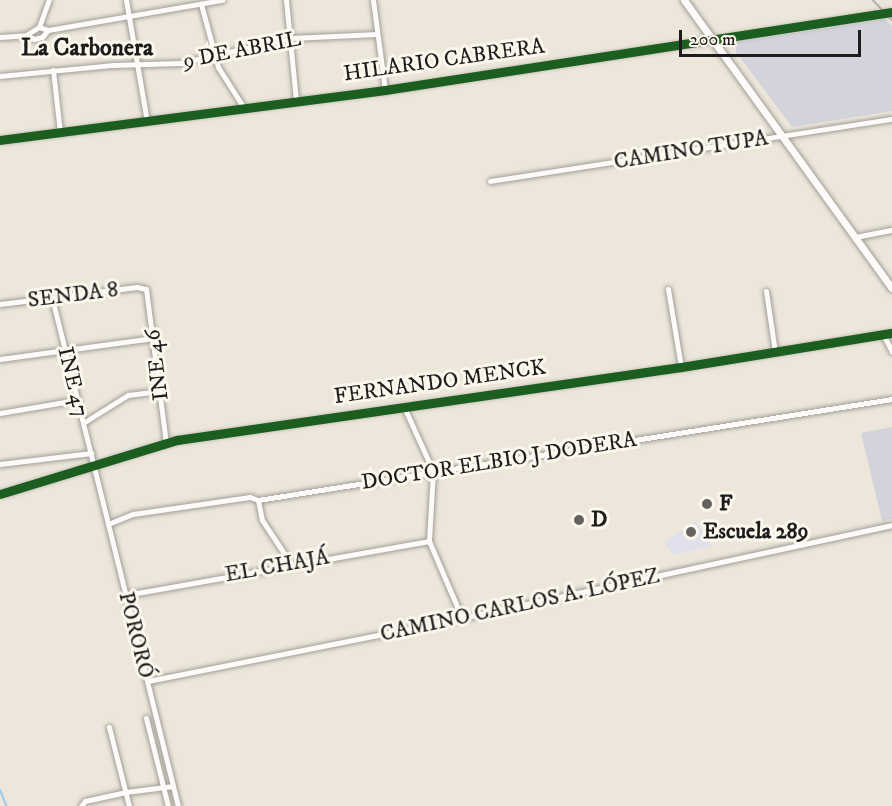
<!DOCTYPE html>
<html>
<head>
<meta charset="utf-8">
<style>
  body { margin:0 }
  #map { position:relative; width:892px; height:806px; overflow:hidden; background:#ede7db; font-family:"IM FELL DW Pica",serif }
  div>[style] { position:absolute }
  .built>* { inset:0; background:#e0dfeb }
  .industrial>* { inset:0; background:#d3d3dc }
  .stream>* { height:1.5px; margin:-0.75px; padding:0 0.75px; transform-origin:0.75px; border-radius:0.75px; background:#9ecaea }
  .roads { filter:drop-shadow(0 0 2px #a29e97) drop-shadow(0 0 2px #a29e97) }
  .minor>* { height:5px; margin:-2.5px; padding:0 2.5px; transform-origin:2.5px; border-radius:2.5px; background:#fcfbfa }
  .secondary>* { height:7px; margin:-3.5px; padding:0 3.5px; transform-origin:3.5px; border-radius:3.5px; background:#fcfbfa }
  .rail>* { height:1.5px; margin:-0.75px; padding:0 0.75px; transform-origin:0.75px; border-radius:0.75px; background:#afaeac }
  .cycleway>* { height:9px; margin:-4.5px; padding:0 4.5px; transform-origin:4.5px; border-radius:4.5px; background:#1b5e20 }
  .dots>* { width:16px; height:16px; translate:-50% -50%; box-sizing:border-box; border:3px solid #fbf7ec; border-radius:50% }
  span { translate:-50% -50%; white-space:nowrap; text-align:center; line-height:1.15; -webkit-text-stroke:6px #fbf7ec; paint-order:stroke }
  .street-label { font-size:22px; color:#1c1c1c }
  .poi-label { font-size:22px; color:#1c1c1c; font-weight:700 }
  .left { translate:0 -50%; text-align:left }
  .neighbourhood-label { font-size:24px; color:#1c1c1c; font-weight:700 }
  .scale { position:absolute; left:679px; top:30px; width:182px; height:27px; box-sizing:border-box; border:3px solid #1c1c1c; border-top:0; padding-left:8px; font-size:18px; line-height:21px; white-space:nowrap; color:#1c1c1c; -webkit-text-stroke:4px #fbf7ec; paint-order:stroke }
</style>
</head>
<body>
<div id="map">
  <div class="built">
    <div style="clip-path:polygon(695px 521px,712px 546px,674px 555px,664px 542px)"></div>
  </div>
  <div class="industrial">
    <div style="clip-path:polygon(885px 19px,892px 26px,892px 111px,792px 127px,736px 52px,736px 42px)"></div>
    <div style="clip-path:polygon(892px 427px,892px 519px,882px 521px,861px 433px)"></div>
  </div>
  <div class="stream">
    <div style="left:0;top:789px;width:18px;rotate:68deg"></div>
  </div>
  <div class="roads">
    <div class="minor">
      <div style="left:126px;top:0;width:123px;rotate:80.2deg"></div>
      <div style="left:286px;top:0;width:101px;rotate:84.3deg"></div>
      <div style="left:373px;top:0;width:91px;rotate:82.4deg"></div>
      <div style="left:201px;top:4px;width:65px;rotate:74.9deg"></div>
      <div style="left:218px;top:67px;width:49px;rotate:57.6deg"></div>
      <div style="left:39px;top:27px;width:29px;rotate:-70deg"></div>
      <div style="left:26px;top:35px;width:15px;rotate:-32deg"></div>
      <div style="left:39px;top:27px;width:9px;rotate:18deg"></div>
      <div style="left:48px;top:30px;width:177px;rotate:-9.8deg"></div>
      <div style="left:0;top:37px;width:26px;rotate:-4deg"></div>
      <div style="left:26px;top:35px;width:9px;rotate:27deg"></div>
      <div style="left:34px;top:39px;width:8px;rotate:-14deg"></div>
      <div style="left:42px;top:37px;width:9px;rotate:-49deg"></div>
      <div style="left:53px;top:70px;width:62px;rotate:83.6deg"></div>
      <div style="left:0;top:76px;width:114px;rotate:-5.6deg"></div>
      <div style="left:113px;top:65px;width:67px;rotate:-1.7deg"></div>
      <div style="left:180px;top:63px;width:114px;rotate:-12.7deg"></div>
      <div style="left:291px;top:38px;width:86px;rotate:-2.7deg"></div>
      <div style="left:0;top:140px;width:388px;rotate:-7.4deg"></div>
      <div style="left:385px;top:90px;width:513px;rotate:-8.75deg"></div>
      <div style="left:490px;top:181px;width:407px;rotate:-8.8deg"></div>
      <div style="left:855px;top:237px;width:38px;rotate:-11deg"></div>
      <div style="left:668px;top:289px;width:79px;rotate:80.5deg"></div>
      <div style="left:766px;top:291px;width:62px;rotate:81.6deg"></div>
      <div style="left:52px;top:298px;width:523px;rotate:76.07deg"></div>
      <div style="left:0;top:304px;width:138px;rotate:-7.1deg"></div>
      <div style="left:137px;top:287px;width:9px;rotate:13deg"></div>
      <div style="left:146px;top:289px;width:154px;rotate:82.6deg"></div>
      <div style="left:883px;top:334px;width:20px;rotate:63deg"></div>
      <div style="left:0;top:359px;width:155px;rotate:-7.8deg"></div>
      <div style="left:404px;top:407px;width:70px;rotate:65.6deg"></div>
      <div style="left:433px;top:471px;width:70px;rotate:93.3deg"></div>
      <div style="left:429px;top:541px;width:84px;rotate:66.8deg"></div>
      <div style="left:0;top:413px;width:78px;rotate:-9.6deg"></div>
      <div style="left:83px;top:423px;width:53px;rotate:-31.9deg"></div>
      <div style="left:128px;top:395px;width:32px;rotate:-7deg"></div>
      <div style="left:0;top:464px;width:92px;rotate:-6.9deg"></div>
      <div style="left:0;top:494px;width:185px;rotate:-17deg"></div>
      <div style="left:177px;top:440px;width:509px;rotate:-8.24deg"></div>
      <div style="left:681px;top:367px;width:214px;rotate:-9.2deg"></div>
      <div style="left:258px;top:500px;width:20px;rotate:79deg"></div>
      <div style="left:262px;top:520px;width:53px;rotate:56.6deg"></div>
      <div style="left:108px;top:524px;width:27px;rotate:-22deg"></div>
      <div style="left:133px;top:514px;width:118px;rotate:-8.3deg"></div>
      <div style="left:250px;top:497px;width:9px;rotate:21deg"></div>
      <div style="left:258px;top:500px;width:642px;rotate:-9.05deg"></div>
      <div style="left:126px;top:595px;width:308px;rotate:-10.1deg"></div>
      <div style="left:148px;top:681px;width:320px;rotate:-11.3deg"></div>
      <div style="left:462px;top:618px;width:440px;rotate:-12.2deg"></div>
      <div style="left:146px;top:718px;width:91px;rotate:76deg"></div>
      <div style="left:109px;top:727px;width:81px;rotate:75.8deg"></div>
      <div style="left:81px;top:806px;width:6px;rotate:-51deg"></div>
      <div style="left:85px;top:801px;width:42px;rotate:-12.4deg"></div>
      <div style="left:126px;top:792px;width:47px;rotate:-7.3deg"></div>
    </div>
    <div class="secondary">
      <div style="left:684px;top:0;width:355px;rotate:54.2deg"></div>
    </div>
  </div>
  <div class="rail">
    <div style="left:873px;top:0;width:28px;rotate:46deg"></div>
  </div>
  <div class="cycleway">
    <div style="left:0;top:140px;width:388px;rotate:-7.4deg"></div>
    <div style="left:385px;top:90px;width:513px;rotate:-8.75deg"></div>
    <div style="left:0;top:494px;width:185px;rotate:-17deg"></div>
    <div style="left:177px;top:440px;width:509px;rotate:-8.24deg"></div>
    <div style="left:681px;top:367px;width:214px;rotate:-9.2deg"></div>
  </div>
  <div class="dots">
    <div style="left:707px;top:504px;background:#65635f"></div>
    <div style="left:579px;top:520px;background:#65635f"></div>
    <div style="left:691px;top:532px;background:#65635f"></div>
  </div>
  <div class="street-label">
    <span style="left:242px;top:50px;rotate:-11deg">9 DE ABRIL</span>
    <span style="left:444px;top:60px;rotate:-8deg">HILARIO CABRERA</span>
    <span style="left:691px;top:150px;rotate:-9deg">CAMINO TUPA</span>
    <span style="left:73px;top:295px;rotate:-7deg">SENDA 8</span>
    <span style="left:157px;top:365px;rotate:-97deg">INE 46</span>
    <span style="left:73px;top:382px;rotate:76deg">INE 47</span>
    <span style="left:440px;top:382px;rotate:-8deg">FERNANDO MENCK</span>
    <span style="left:499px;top:461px;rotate:-9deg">DOCTOR ELBIO J DODERA</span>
    <span style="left:277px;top:566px;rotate:-10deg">EL CHAJÁ</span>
    <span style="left:520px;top:605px;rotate:-12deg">CAMINO CARLOS A. LÓPEZ</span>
    <span style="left:136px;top:635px;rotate:76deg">PORORÓ</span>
  </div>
  <div class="poi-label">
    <span class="left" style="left:719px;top:504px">F</span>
    <span class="left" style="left:591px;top:520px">D</span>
    <span class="left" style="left:703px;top:532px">Escuela 289</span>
  </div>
  <div class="neighbourhood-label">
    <span style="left:87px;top:49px">La Carbonera</span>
  </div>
  <div class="scale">200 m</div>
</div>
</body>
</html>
